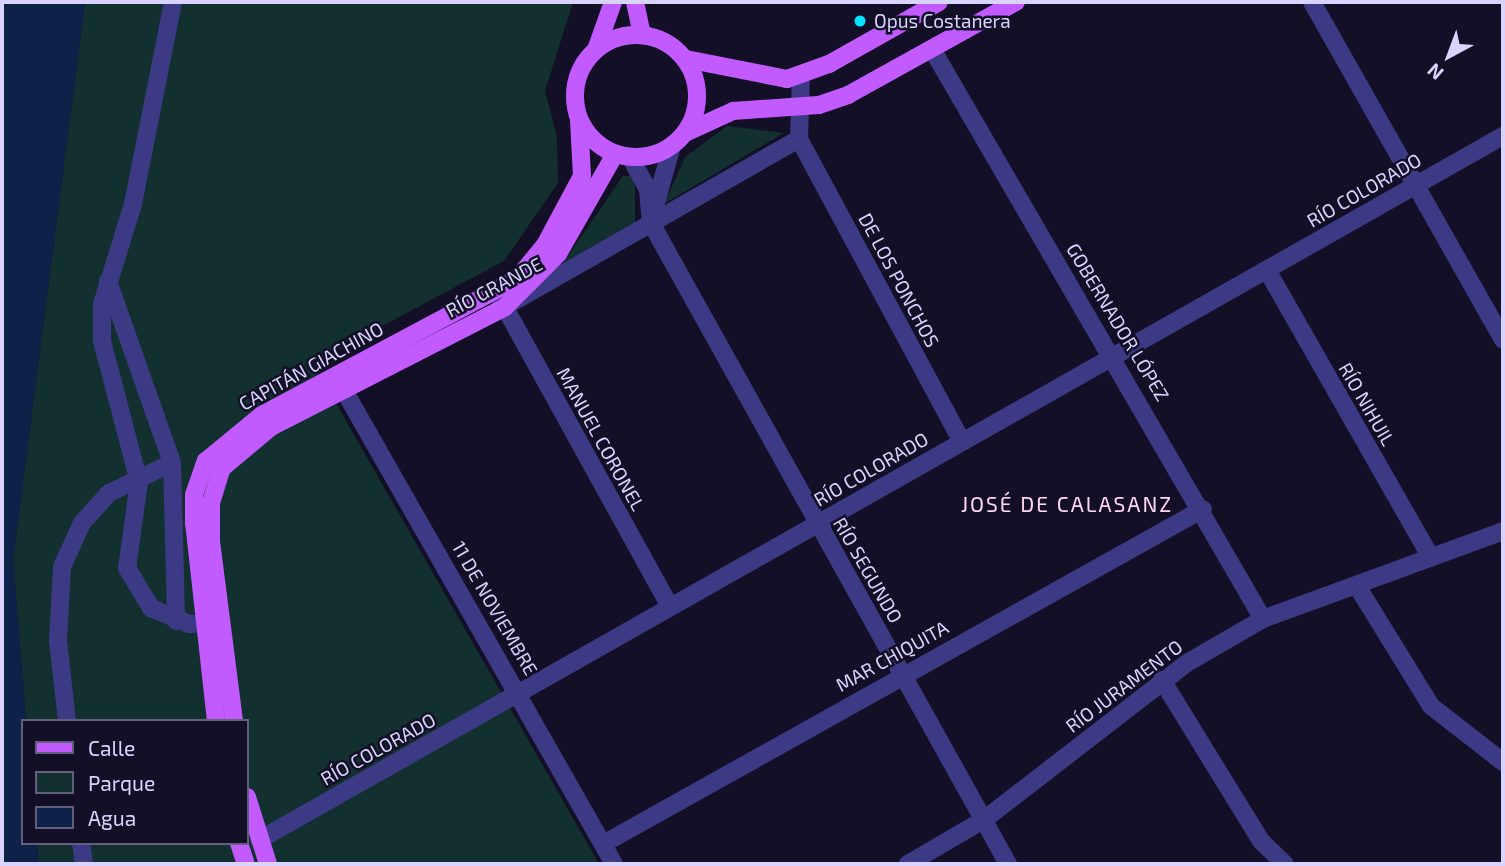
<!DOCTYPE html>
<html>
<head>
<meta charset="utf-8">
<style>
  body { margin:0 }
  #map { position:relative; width:1505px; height:866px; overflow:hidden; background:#130f26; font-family:"Exo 2",sans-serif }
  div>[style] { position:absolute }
  .green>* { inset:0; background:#12302f }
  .water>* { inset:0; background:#0c2248 }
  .minor>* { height:18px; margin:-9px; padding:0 9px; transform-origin:9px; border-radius:9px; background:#3d3a85 }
  .major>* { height:18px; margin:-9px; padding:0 9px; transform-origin:9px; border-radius:9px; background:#c25bff }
  .major>.ring { margin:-9px; padding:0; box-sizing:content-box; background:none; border:18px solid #c25bff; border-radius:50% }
  .dots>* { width:19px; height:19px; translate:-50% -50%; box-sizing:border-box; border:4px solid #130f26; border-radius:50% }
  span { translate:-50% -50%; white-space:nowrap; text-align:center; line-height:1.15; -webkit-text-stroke:5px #130f26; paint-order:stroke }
  .poi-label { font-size:19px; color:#d9d4ff }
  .left { translate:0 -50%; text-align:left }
  .street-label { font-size:19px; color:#d9d4ff }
  .neighbourhood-label { font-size:21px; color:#ffd6f0; letter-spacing:2px }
  .frame { position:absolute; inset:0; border:4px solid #d9d4ff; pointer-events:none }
  .legend { position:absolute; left:21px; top:719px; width:228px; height:126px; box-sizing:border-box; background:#130f26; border:2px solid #625e7d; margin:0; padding:9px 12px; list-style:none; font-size:21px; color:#d9d4ff }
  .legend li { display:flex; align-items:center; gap:14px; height:35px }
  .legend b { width:35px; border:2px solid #625e7d }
  .north { position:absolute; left:1414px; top:21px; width:70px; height:70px; -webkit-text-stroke:5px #130f26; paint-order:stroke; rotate:221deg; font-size:19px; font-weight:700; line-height:28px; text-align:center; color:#d9d4ff }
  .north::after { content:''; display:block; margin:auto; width:24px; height:32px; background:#d9d4ff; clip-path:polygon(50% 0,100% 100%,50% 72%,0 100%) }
</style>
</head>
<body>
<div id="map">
  <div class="green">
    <div style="clip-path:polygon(85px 2px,573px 2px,545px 91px,557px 137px,558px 183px,504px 261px,313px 363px,599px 864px,38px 864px,37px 843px,247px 843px,247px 721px,26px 721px,13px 559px)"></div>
    <div style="clip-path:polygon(727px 126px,784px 133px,664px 204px,685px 157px)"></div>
    <div style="clip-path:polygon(623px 176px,635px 176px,635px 222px,563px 263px)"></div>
  </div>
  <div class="water">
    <div style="clip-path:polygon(2px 2px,85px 2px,13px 559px,26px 721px,23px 843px,37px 843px,38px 864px,2px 864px)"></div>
  </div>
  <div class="minor">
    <div style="left:173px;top:2px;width:206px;rotate:101.2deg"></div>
    <div style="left:133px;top:204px;width:105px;rotate:107.2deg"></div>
    <div style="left:102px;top:304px;width:37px;rotate:90deg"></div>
    <div style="left:102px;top:341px;width:146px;rotate:75.3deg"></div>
    <div style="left:139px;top:482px;width:87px;rotate:97.9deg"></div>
    <div style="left:127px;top:568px;width:47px;rotate:59deg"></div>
    <div style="left:151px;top:608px;width:41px;rotate:22.8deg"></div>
    <div style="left:189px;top:624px;width:32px;rotate:-2deg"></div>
    <div style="left:1312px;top:2px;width:388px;rotate:60.5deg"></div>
    <div style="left:932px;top:49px;width:659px;rotate:59.86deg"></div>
    <div style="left:801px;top:75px;width:64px;rotate:91.8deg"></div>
    <div style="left:799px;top:139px;width:344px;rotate:61.7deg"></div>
    <div style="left:630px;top:157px;width:38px;rotate:61deg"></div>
    <div style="left:648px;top:190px;width:33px;rotate:85deg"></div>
    <div style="left:651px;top:223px;width:734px;rotate:60.88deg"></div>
    <div style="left:655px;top:206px;width:62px;rotate:-74.2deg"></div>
    <div style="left:1267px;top:270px;width:331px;rotate:60.3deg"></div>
    <div style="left:108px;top:281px;width:193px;rotate:70.6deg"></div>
    <div style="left:172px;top:463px;width:158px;rotate:88.5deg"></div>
    <div style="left:498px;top:295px;width:355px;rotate:61.1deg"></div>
    <div style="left:513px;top:302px;width:329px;rotate:-29.7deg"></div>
    <div style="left:337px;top:378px;width:559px;rotate:60.32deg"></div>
    <div style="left:1357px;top:586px;width:141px;rotate:58.3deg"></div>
    <div style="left:1431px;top:706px;width:91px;rotate:37.9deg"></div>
    <div style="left:1162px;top:680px;width:189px;rotate:58.4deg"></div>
    <div style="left:1261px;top:841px;width:33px;rotate:44deg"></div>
    <div style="left:67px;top:721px;width:81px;rotate:-96.4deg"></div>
    <div style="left:58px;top:641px;width:74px;rotate:-86.9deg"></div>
    <div style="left:62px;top:567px;width:48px;rotate:-65.6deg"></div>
    <div style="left:82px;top:523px;width:40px;rotate:-48deg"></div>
    <div style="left:109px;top:493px;width:70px;rotate:-25.5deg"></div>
    <div style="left:259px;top:840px;width:1429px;rotate:-29.51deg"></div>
    <div style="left:81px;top:843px;width:21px;rotate:82deg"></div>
    <div style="left:603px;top:844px;width:687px;rotate:-29.18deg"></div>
    <div style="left:908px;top:864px;width:89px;rotate:-30.3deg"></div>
    <div style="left:985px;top:819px;width:255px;rotate:-37.7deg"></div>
    <div style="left:1187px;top:663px;width:88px;rotate:-30.1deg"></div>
    <div style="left:1263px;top:619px;width:256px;rotate:-20.1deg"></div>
  </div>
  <div class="major">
    <div style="left:635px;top:2px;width:33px;rotate:78deg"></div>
    <div class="ring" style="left:575px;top:35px;width:104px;height:104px"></div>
    <div style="left:597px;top:47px;width:48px;rotate:-70.4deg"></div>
    <div style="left:686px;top:59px;width:103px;rotate:11.2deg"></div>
    <div style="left:787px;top:79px;width:45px;rotate:-19.7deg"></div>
    <div style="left:829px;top:64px;width:126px;rotate:-29.4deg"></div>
    <div style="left:687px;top:132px;width:51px;rotate:-24.5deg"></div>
    <div style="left:733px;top:111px;width:86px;rotate:-4deg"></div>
    <div style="left:819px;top:105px;width:31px;rotate:-19deg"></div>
    <div style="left:848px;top:95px;width:192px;rotate:-29deg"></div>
    <div style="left:216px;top:721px;width:199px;rotate:-96.3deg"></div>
    <div style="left:194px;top:523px;width:28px;rotate:-90deg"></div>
    <div style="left:194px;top:495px;width:36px;rotate:-71deg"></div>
    <div style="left:206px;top:461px;width:72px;rotate:-39.4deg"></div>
    <div style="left:262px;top:415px;width:289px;rotate:-28.1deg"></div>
    <div style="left:517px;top:279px;width:44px;rotate:-50.5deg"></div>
    <div style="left:545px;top:245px;width:78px;rotate:-61.8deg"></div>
    <div style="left:582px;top:176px;width:56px;rotate:-93.1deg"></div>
    <div style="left:234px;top:721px;width:180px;rotate:-97.3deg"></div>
    <div style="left:211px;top:542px;width:39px;rotate:-90deg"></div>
    <div style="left:211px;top:503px;width:37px;rotate:-73deg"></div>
    <div style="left:222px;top:468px;width:64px;rotate:-39.9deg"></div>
    <div style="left:271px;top:427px;width:263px;rotate:-27.1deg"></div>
    <div style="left:505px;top:307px;width:75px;rotate:-45deg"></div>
    <div style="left:558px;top:254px;width:115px;rotate:-60.3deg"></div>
    <div style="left:247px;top:797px;width:70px;rotate:72.6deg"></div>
    <div style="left:239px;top:843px;width:22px;rotate:72deg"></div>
  </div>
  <div class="dots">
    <div style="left:860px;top:21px;background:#00e5ff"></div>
  </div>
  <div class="poi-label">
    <span class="left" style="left:874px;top:21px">Opus Costanera</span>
  </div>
  <div class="street-label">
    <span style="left:1364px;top:190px;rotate:-30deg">RÍO COLORADO</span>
    <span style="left:899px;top:280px;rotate:62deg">DE LOS PONCHOS</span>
    <span style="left:494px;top:287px;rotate:-28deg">RÍO GRANDE</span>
    <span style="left:1118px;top:322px;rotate:59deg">GOBERNADOR LÓPEZ</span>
    <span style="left:311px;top:366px;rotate:-29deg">CAPITÁN GIACHINO</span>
    <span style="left:1367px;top:404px;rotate:60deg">RÍO NIHUIL</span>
    <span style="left:601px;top:439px;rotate:61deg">MANUEL CORONEL</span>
    <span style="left:871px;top:469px;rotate:-30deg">RÍO COLORADO</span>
    <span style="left:868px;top:570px;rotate:60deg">RÍO SEGUNDO</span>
    <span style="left:495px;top:608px;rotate:60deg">11 DE NOVIEMBRE</span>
    <span style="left:892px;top:656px;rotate:-29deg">MAR CHIQUITA</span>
    <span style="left:1124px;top:686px;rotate:-37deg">RÍO JURAMENTO</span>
    <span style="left:378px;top:749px;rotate:-29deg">RÍO COLORADO</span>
  </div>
  <div class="neighbourhood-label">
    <span style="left:1067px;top:504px">JOSÉ DE CALASANZ</span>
  </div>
  <div class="frame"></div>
  <ul class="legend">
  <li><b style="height:9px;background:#c25bff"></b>Calle</li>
  <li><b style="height:19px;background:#12302f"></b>Parque</li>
  <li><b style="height:19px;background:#0c2248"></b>Agua</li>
  </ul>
  <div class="north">N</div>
</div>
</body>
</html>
